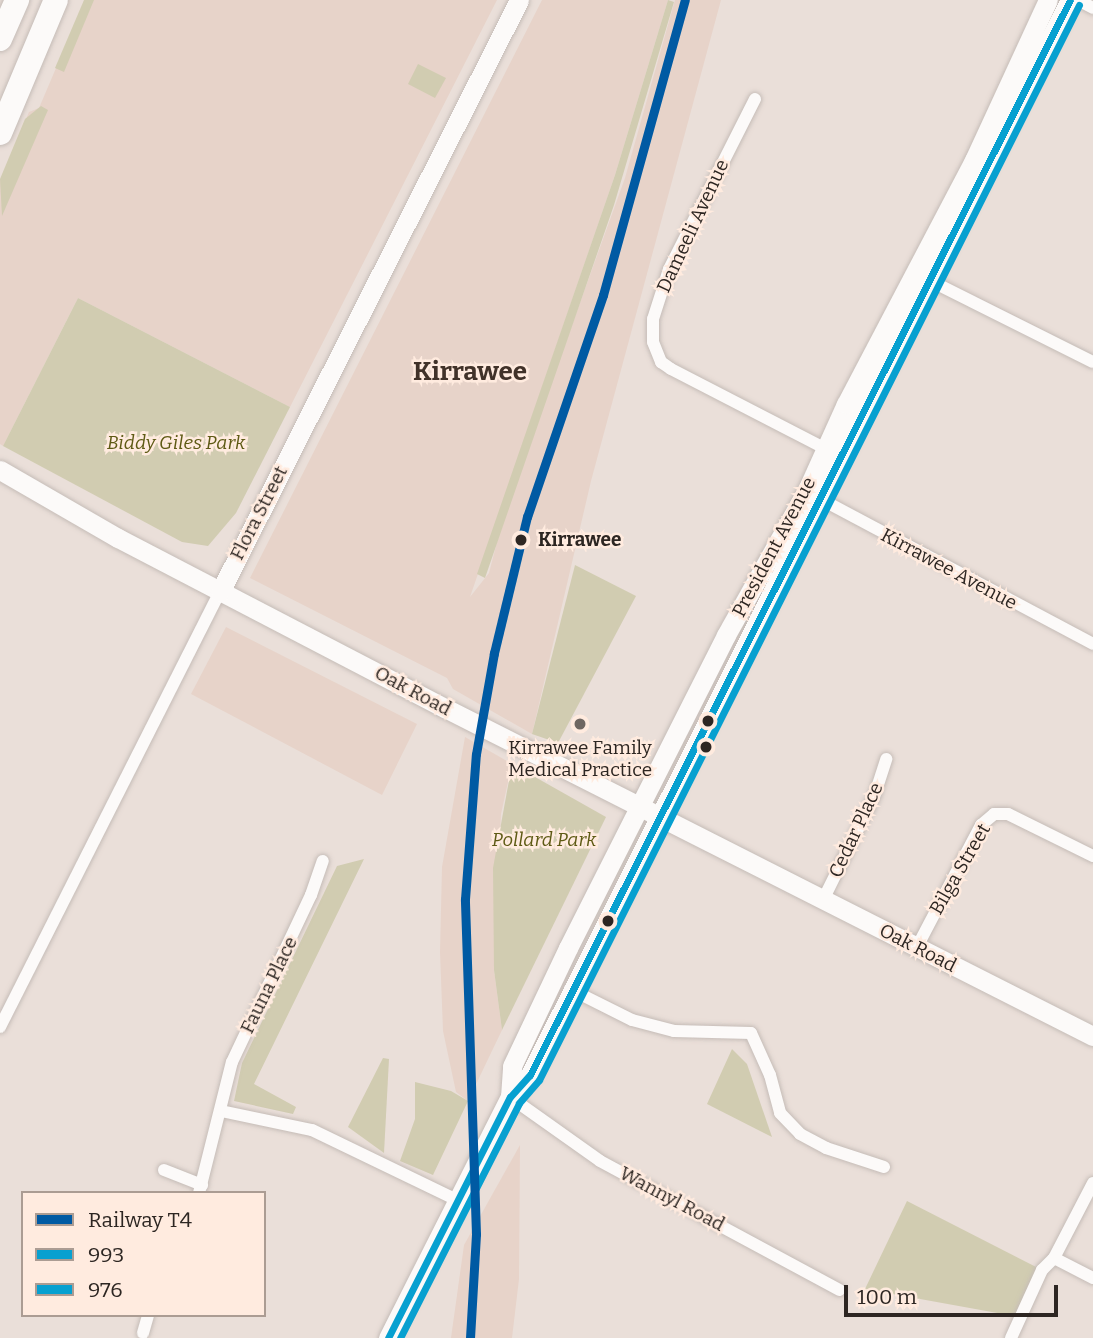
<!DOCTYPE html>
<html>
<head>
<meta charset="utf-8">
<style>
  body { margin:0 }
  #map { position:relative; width:1093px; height:1338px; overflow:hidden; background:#eadfd9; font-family:Bitter,serif }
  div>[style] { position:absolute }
  .built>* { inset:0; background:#e7d3c9 }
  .green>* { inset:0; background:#d1ccb1 }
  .roads { filter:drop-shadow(0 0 2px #c5bcb7) drop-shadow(0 0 2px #c5bcb7) }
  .street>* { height:12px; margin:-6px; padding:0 6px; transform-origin:6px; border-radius:6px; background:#fcfaf9 }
  .secondary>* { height:19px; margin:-9.5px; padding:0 9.5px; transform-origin:9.5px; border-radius:9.5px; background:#fcfaf9 }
  .highway>* { height:24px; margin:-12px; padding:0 12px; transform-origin:12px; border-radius:12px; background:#fcfaf9 }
  .bus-1>* { height:7px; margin:-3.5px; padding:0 3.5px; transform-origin:3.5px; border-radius:3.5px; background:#07a0d0 }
  .bus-2>* { height:7px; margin:-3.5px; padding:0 3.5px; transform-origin:3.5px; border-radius:3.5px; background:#07a0d0 }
  .rail-1>* { height:9px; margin:-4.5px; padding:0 4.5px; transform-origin:4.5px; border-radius:4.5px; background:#005aa3 }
  .dots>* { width:19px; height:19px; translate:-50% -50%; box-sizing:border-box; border:4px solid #ffebdf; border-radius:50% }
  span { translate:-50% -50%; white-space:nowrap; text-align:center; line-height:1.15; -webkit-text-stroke:5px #ffebdf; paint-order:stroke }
  .street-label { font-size:19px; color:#2d2622 }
  .park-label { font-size:19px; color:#5e5a14; font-style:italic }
  .stop-label { font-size:19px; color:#2d2622; font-weight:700 }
  .left { translate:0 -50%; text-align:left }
  .poi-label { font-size:19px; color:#2d2622 }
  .district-label { font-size:26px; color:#413229; font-weight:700 }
  .legend { position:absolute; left:21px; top:1191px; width:245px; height:126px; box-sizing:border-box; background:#ffebdf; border:2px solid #ab9c93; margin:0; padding:9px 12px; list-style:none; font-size:21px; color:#2d2622 }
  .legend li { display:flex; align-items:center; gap:14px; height:35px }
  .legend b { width:35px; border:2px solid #ab9c93 }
  .scale { position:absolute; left:844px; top:1285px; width:214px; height:32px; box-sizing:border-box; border:4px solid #2d2622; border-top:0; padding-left:9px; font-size:21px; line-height:24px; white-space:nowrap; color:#2d2622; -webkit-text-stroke:5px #ffebdf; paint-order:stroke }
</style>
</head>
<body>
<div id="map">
  <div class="built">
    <div style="clip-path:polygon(85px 0,497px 0,290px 407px,78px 298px,3px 446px,0 444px,0 181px,29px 112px,39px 108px)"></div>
    <div style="clip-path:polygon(542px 0,668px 0,615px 175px,470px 597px,489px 573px,505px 511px,625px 178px,675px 0,721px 0,591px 481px,532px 734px,453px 689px,447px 678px,250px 578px)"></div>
    <div style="clip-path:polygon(226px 627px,417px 724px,382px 795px,191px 694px)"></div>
    <div style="clip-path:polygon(465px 737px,512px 764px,501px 814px,494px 970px,502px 1030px,468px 1101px,456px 1092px,443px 1031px,440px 952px,442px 867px)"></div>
    <div style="clip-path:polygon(520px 1145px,519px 1279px,512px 1338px,451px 1338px,464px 1245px)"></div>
  </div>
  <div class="green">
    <div style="clip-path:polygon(84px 0,94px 0,64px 72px,55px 68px)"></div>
    <div style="clip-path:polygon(668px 0,674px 2px,614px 205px,485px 578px,477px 574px,615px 175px)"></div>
    <div style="clip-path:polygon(418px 64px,446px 78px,435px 98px,408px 84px)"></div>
    <div style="clip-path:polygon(41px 106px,48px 110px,2px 216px,0 179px,25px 119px)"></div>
    <div style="clip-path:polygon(78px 298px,290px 407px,236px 513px,208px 546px,182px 542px,3px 446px)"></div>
    <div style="clip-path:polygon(575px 565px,636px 596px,558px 743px,532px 734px)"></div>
    <div style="clip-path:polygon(512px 764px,606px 817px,502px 1030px,494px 970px,493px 868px)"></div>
    <div style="clip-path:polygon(364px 859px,254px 1084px,296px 1107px,293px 1114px,234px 1101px,242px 1063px,337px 866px)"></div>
    <div style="clip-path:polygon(732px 1049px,747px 1064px,772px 1137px,707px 1104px)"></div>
    <div style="clip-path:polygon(383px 1058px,389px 1059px,384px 1153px,348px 1127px)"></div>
    <div style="clip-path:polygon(415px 1082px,451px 1091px,468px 1101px,433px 1175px,400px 1161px,415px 1119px)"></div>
    <div style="clip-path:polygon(907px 1201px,1042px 1270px,1019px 1317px,865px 1289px)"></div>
  </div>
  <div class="roads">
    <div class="street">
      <div style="left:1078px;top:0;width:17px;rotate:28deg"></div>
      <div style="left:755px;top:99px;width:191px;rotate:116.8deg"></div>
      <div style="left:669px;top:269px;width:52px;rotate:107.7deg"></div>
      <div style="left:653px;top:319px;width:23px;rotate:90deg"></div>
      <div style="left:653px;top:342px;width:22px;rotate:68deg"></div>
      <div style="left:661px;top:362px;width:12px;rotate:35deg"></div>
      <div style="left:671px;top:369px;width:181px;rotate:27.3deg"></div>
      <div style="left:929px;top:280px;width:183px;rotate:26.6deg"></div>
      <div style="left:815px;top:496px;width:315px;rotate:28deg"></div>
      <div style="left:823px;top:900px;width:115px;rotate:-63.7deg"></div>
      <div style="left:874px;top:797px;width:40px;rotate:-72deg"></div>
      <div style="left:917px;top:947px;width:138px;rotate:-62.3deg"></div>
      <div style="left:981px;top:825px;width:17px;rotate:-40deg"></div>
      <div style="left:994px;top:814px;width:14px"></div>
      <div style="left:1008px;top:814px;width:95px;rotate:26.3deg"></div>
      <div style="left:570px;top:989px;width:69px;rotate:26.6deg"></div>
      <div style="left:632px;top:1020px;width:43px;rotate:14.7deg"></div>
      <div style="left:674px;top:1031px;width:77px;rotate:1.5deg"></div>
      <div style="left:751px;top:1033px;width:46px;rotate:65.7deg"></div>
      <div style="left:770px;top:1075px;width:39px;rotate:75deg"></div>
      <div style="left:780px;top:1113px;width:29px;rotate:46deg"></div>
      <div style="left:800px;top:1134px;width:30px;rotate:28deg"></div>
      <div style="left:826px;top:1148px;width:61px;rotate:18.1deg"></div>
      <div style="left:0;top:1027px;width:487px;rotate:-63.2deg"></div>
      <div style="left:510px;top:1097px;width:110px;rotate:35.4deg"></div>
      <div style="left:600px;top:1161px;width:272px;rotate:28.3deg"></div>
      <div style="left:221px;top:1111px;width:93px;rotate:11.8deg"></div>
      <div style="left:312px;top:1130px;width:159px;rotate:25.8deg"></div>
      <div style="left:164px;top:1170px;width:41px;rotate:21.5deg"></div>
      <div style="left:1093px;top:1183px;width:85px;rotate:117.5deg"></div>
      <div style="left:1054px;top:1258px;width:44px;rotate:27.1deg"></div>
      <div style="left:199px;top:1193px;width:135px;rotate:-75.9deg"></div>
      <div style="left:232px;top:1062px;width:185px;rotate:-64.7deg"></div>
      <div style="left:311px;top:895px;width:36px;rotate:-71deg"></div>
      <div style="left:143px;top:1333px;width:19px;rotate:-74deg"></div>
      <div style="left:1011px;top:1338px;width:75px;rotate:-65.5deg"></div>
      <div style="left:1042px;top:1270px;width:17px;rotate:-45deg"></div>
    </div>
    <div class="secondary">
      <div style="left:0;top:470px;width:136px;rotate:30deg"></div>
      <div style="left:118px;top:538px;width:369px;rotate:27.5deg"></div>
      <div style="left:445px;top:708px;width:726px;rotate:26.85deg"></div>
      <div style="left:220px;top:592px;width:663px;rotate:-63.2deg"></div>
      <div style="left:510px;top:1097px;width:31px;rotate:-86deg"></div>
      <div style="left:512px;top:1066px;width:131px;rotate:-64.6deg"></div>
      <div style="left:568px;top:948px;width:351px;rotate:-63.2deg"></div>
      <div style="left:726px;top:635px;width:168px;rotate:-60.8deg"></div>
      <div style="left:808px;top:488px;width:92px;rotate:-65.7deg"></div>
      <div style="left:846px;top:404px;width:276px;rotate:-62.3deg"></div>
      <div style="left:974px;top:160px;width:176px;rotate:-65.2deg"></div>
      <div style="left:388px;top:1338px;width:270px;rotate:-63.2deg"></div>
      <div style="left:510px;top:1097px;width:30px;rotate:-48deg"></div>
      <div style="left:530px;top:1075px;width:1203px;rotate:-63.33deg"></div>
    </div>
    <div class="highway">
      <div style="left:0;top:39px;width:43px;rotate:-66.4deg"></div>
      <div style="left:0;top:133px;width:144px;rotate:-67.2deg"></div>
    </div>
  </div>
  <div class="bus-1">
    <div style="left:388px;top:1338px;width:270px;rotate:-63.2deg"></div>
    <div style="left:510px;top:1097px;width:30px;rotate:-48deg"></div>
    <div style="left:530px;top:1075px;width:1203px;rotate:-63.33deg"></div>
  </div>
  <div class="bus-2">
    <div style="left:400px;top:1338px;width:263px;rotate:-63.1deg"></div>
    <div style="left:519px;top:1103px;width:30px;rotate:-49deg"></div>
    <div style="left:539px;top:1080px;width:1203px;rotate:-63.33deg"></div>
  </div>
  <div class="rail-1">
    <div style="left:470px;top:1338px;width:104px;rotate:-86.7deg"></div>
    <div style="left:476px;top:1234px;width:335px;rotate:-91.9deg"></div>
    <div style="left:465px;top:899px;width:145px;rotate:-85.7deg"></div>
    <div style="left:476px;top:754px;width:103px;rotate:-79.9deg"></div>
    <div style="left:494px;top:653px;width:140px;rotate:-76.4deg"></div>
    <div style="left:527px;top:517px;width:235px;rotate:-71.1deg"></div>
    <div style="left:603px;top:295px;width:306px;rotate:-74.5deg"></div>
  </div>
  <div class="dots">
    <div style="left:521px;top:540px;background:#2d2622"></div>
    <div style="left:708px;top:721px;background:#2d2622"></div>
    <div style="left:580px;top:724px;background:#6f6762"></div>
    <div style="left:706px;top:747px;background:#2d2622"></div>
    <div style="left:608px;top:921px;background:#2d2622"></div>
  </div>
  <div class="street-label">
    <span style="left:693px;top:226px;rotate:-65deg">Dameeli Avenue</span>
    <span style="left:259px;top:513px;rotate:-63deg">Flora Street</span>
    <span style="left:774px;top:547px;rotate:-62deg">President Avenue</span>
    <span style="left:949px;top:569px;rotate:28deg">Kirrawee Avenue</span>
    <span style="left:413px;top:691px;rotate:28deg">Oak Road</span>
    <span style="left:856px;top:830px;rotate:-65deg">Cedar Place</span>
    <span style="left:960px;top:869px;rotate:-60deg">Bilga Street</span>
    <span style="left:918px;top:948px;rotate:27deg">Oak Road</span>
    <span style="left:269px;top:985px;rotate:-64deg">Fauna Place</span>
    <span style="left:672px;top:1199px;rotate:28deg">Wannyl Road</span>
  </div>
  <div class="park-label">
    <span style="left:176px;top:443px">Biddy Giles Park</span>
    <span style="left:544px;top:840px">Pollard Park</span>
  </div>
  <div class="stop-label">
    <span class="left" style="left:538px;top:540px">Kirrawee</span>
  </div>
  <div class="poi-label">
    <span style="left:580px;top:759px">Kirrawee Family<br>Medical Practice</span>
  </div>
  <div class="district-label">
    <span style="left:470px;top:372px">Kirrawee</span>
  </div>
  <ul class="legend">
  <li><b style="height:9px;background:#005aa3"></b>Railway T4</li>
  <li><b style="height:9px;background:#07a0d0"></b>993</li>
  <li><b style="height:9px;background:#07a0d0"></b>976</li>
  </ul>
  <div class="scale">100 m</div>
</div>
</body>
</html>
